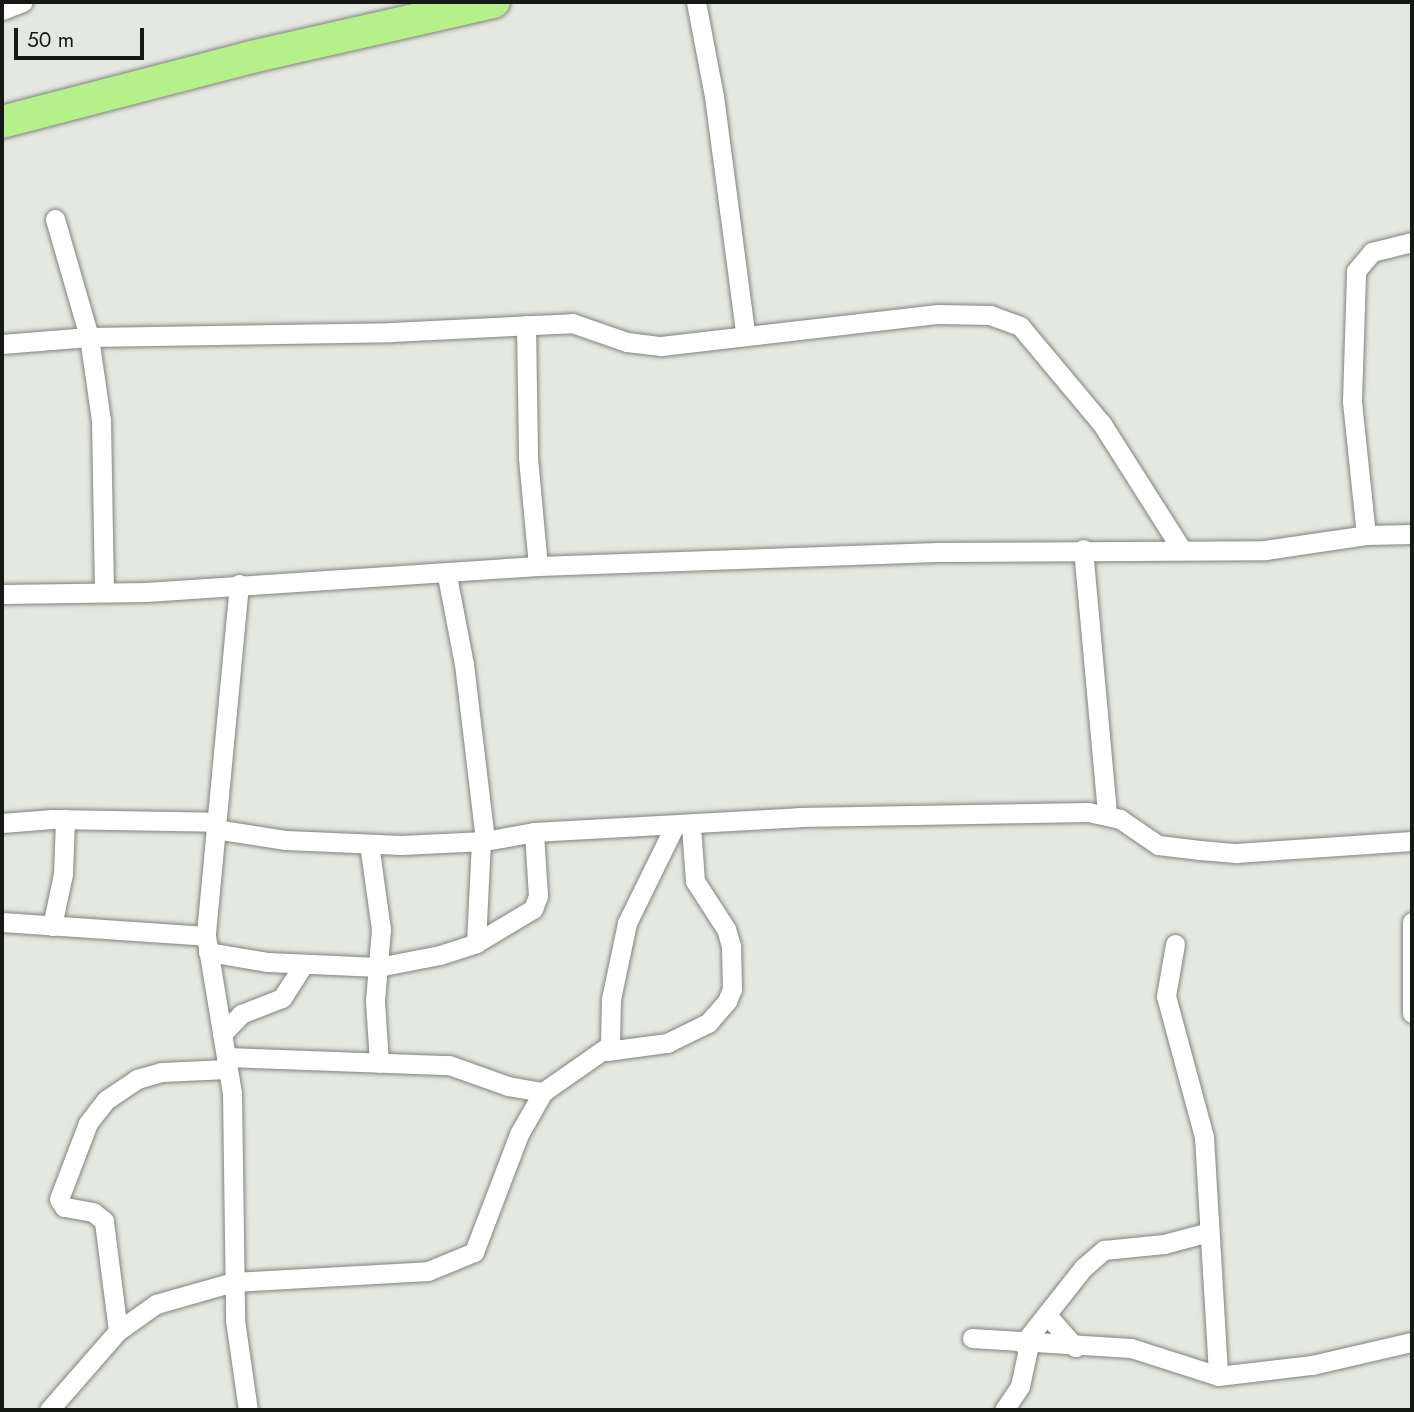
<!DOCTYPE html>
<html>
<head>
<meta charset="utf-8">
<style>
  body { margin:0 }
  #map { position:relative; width:1414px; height:1412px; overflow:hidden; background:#e4e8e1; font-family:Jost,sans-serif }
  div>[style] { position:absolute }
  .roads { filter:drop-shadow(0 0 2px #80847e) drop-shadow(0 0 2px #80847e) }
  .minor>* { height:19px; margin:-9.5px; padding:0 9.5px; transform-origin:9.5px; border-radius:9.5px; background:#fff }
  .trunk>* { height:32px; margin:-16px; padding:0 16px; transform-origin:16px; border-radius:16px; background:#b6f08a }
  span { translate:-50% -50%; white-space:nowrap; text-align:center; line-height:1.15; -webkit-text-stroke:5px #e4e8e1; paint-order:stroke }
  .frame { position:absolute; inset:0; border:4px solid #161815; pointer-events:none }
  .scale { position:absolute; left:14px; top:28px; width:130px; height:32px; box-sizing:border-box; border:4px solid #161815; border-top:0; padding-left:9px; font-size:21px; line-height:24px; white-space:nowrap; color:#161815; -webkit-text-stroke:5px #e4e8e1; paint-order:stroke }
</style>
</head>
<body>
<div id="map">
  <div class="roads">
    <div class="minor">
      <div style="left:696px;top:2px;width:96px;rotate:79.2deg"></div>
      <div style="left:714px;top:96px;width:239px;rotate:82.5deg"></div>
      <div style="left:2px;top:10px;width:22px;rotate:-21deg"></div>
      <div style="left:55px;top:219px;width:123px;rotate:73.9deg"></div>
      <div style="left:89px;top:337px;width:84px;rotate:81.8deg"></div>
      <div style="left:101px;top:420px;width:172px;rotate:89deg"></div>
      <div style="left:526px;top:325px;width:133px;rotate:89.1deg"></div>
      <div style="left:528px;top:458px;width:108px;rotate:84.7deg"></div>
      <div style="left:2px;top:344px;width:87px;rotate:-4.6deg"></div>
      <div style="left:89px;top:337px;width:302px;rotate:-0.9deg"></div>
      <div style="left:391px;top:332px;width:181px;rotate:-2.8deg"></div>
      <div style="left:572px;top:323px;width:58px;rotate:19.1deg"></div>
      <div style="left:627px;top:342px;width:34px;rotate:7deg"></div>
      <div style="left:661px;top:346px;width:279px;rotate:-6.6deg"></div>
      <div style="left:938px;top:314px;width:52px;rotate:1.1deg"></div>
      <div style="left:990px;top:315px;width:32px;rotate:20deg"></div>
      <div style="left:1020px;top:326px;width:128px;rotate:50.1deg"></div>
      <div style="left:1102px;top:424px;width:149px;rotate:57.6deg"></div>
      <div style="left:1366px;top:535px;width:135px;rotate:-96deg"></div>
      <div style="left:1352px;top:401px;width:130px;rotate:-88.2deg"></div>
      <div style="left:1356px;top:271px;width:25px;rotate:-50deg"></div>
      <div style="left:1372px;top:252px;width:41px;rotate:-14deg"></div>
      <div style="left:1083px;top:549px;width:267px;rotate:84.8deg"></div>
      <div style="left:447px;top:576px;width:90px;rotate:79.1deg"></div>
      <div style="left:464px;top:664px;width:178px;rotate:83.2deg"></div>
      <div style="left:239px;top:584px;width:354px;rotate:95.4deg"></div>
      <div style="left:206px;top:936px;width:159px;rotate:80.6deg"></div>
      <div style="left:232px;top:1093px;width:227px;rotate:89.2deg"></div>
      <div style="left:235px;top:1320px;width:91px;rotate:81.8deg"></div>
      <div style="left:2px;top:594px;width:144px;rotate:-0.8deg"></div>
      <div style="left:146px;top:592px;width:393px;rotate:-3.8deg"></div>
      <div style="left:538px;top:566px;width:399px;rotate:-2deg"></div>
      <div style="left:937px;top:552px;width:328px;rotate:-0.3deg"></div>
      <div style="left:1265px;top:550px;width:102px;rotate:-8.4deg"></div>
      <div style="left:1366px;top:535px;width:46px;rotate:-1.2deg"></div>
      <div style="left:2px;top:823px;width:50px;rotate:-4.6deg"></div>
      <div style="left:52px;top:819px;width:164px;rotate:1deg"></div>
      <div style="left:215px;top:829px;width:72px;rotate:8.8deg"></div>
      <div style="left:286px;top:840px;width:115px;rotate:2.5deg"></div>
      <div style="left:401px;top:845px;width:84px;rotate:-2.7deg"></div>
      <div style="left:485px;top:841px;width:50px;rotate:-10.4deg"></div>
      <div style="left:534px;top:832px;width:265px;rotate:-3.2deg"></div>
      <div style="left:799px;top:817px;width:289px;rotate:-1deg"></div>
      <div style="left:1088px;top:812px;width:33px;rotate:12deg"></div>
      <div style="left:1120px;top:819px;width:46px;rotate:34.4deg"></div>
      <div style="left:1158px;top:845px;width:42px;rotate:6.8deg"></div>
      <div style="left:1200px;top:850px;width:36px;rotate:5deg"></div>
      <div style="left:1236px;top:853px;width:176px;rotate:-3.9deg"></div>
      <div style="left:369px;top:844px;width:86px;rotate:82deg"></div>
      <div style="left:381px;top:929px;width:72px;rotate:94.8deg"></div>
      <div style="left:375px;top:1001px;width:62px;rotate:86.3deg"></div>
      <div style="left:2px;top:922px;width:204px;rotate:3.9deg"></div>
      <div style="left:1412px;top:922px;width:91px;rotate:90deg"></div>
      <div style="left:52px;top:926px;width:53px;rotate:-78.1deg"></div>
      <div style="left:63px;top:874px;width:55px;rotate:-87.9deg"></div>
      <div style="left:476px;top:943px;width:102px;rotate:-87.2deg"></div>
      <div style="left:1175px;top:944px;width:53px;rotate:99.8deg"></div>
      <div style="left:1166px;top:996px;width:146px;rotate:74.9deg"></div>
      <div style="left:1204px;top:1137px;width:239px;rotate:86.6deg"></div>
      <div style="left:208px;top:952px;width:61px;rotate:9.5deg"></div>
      <div style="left:268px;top:962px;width:110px;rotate:2.6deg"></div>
      <div style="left:378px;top:967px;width:63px;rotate:-11deg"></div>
      <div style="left:440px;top:955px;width:38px;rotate:-18deg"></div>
      <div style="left:476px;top:943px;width:66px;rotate:-30.8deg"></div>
      <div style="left:533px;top:909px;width:14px;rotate:-69deg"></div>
      <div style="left:538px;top:896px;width:64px;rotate:-93.6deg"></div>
      <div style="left:222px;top:1034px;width:28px;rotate:-46deg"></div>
      <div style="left:241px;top:1014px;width:44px;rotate:-21.3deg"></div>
      <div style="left:282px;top:998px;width:40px;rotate:-57.1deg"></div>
      <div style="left:607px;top:1051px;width:61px;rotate:-7.6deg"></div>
      <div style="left:667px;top:1043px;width:46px;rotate:-26deg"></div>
      <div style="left:708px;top:1023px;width:29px;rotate:-49deg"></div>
      <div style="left:727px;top:1001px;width:13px;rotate:-67deg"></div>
      <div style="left:732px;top:989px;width:43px;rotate:-91.3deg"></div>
      <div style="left:731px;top:946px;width:18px;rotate:-106deg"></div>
      <div style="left:726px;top:929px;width:57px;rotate:-122.9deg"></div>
      <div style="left:695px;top:881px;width:55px;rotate:-94.2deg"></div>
      <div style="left:226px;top:1057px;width:223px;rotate:2.1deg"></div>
      <div style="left:449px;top:1065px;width:63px;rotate:19.6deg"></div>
      <div style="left:508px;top:1086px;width:36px;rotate:10deg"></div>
      <div style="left:1047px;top:1315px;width:43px;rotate:48.8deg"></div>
      <div style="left:118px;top:1331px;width:111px;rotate:-97.3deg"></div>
      <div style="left:104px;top:1221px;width:14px;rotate:-141deg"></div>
      <div style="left:93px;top:1212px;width:29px;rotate:-170deg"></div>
      <div style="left:64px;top:1207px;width:9px;rotate:-122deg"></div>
      <div style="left:59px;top:1199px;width:81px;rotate:-69.1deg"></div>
      <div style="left:88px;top:1123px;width:29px;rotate:-52deg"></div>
      <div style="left:106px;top:1100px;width:37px;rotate:-34deg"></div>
      <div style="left:137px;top:1079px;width:25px;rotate:-16deg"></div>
      <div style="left:161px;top:1072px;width:67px;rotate:-2.6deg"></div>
      <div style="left:972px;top:1338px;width:159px;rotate:3.6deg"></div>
      <div style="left:1131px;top:1348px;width:91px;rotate:17.8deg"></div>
      <div style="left:1218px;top:1376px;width:95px;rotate:-6.7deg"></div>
      <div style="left:1312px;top:1365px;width:103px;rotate:-13deg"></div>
      <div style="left:1023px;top:1344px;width:97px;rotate:-51.7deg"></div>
      <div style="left:1083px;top:1268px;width:28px;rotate:-41deg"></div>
      <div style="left:1104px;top:1250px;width:60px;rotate:-5.7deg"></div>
      <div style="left:1164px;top:1244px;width:47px;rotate:-14.9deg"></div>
      <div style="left:49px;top:1410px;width:105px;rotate:-48.9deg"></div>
      <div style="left:118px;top:1331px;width:47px;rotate:-35.4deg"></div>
      <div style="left:156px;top:1304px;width:80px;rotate:-15.9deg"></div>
      <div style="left:233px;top:1282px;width:195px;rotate:-3.2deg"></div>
      <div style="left:428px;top:1271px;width:50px;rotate:-22.4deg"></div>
      <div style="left:474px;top:1252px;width:126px;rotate:-69.1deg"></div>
      <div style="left:519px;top:1134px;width:48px;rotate:-60.3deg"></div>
      <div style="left:543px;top:1092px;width:82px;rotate:-35deg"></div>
      <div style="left:610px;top:1045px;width:46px;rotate:-88.8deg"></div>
      <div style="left:611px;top:999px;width:78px;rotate:-78.1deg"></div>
      <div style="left:627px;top:923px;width:107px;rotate:-63.9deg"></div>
      <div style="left:1004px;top:1410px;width:29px;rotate:-56deg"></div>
      <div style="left:1020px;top:1386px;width:43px;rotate:-77.9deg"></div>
    </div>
    <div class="trunk">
      <div style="left:2px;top:122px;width:257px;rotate:-14.6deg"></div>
      <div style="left:251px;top:57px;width:249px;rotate:-12.8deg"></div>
    </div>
  </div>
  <div class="frame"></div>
  <div class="scale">50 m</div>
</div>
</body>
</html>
